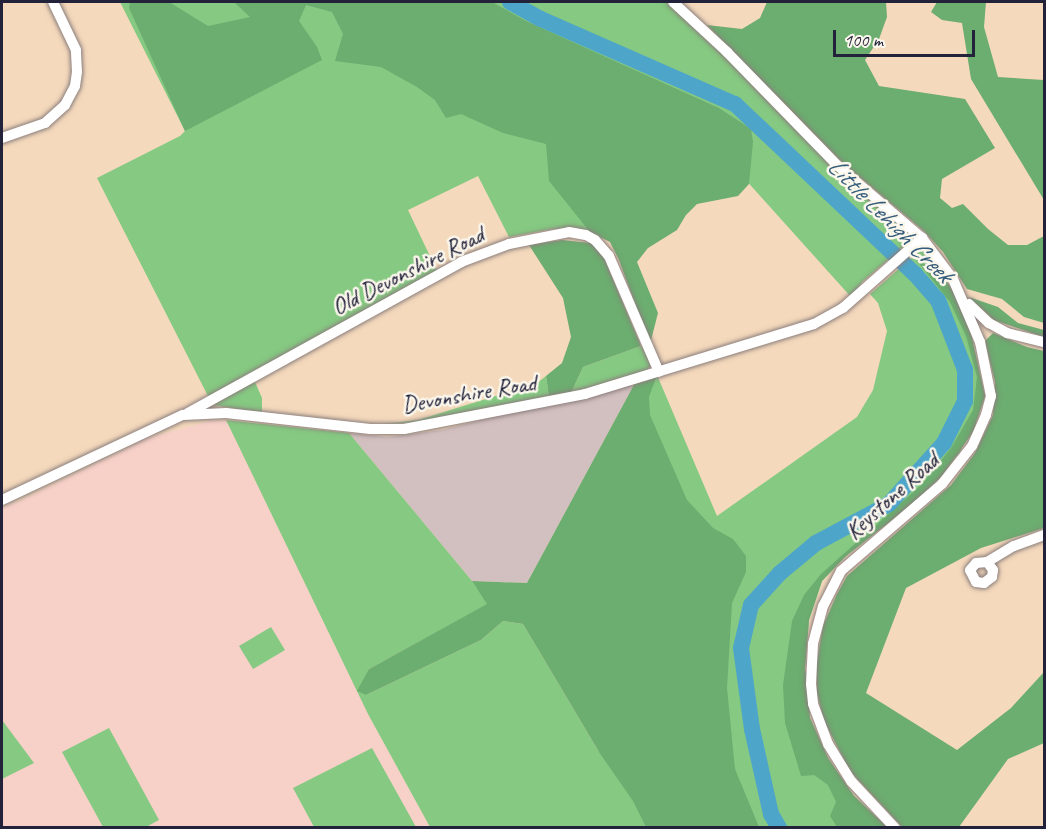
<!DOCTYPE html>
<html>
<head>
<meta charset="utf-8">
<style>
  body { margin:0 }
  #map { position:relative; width:1046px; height:829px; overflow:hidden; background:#f4d9bc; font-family:Caveat,sans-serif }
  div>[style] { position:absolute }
  .built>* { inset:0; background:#f7d1c8 }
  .industrial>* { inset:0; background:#d2bfc0 }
  .green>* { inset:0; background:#85c982 }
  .forest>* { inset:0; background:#6cad70 }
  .river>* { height:16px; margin:-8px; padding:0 8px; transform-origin:8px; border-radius:8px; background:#4da5ca }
  .roads { filter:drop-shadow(0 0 2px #8b7e7c) drop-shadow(0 0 2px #8b7e7c) }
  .minor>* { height:10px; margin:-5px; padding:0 5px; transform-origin:5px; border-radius:5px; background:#fff }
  span { translate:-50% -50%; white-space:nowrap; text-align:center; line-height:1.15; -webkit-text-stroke:5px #fbf7ec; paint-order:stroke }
  .street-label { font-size:24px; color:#22223b }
  .water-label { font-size:26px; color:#355d7b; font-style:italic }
  .frame { position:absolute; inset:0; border:3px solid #22223b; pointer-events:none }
  .scale { position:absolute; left:833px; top:30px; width:142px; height:27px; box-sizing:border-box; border:3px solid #22223b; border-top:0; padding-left:8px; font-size:18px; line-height:21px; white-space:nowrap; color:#22223b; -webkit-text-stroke:4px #fbf7ec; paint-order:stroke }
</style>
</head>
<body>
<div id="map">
  <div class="built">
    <div style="clip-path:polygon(226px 420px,368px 714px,430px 827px,2px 828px,2px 508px,22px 500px,148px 438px,210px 421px)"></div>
  </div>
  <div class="industrial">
    <div style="clip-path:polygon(636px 381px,527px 583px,472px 581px,349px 433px,387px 437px,442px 430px)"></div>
  </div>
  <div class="green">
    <div style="clip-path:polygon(120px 2px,667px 2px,909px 232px,911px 240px,862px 282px,851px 297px,717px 148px,590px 232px,573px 228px,552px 229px,509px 237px,478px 176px,408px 210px,437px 271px,303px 347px,208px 396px,97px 178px,180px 136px,185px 131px)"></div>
    <div style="clip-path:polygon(923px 248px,952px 289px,985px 396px,959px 454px,845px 557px,822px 581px,809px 620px,805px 668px,810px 718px,828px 758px,854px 796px,887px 827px,430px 827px,368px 714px,226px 420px,349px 433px,472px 581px,488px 604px,369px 669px,366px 695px,481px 640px,503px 621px,523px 624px,599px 752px,527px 583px,657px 375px,717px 516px,857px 417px,873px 390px,887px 331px,878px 303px,870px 294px)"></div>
    <div style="clip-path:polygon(641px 346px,650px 360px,651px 365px,646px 371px,571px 393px,583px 367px)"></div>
    <div style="clip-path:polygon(546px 376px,549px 397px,422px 422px,382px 424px,418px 420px,537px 383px)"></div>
    <div style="clip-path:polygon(255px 382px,262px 398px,262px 413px,213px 405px,221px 398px)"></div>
    <div style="clip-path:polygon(271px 627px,285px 650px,253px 669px,239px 646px)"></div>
    <div style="clip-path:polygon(2px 720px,34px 763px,2px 779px)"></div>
    <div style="clip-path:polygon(109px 728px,159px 820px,146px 827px,103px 827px,62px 752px)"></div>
    <div style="clip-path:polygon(372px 748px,416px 827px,314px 827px,293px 788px)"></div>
  </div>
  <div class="forest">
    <div style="clip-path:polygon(130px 2px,169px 2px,208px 26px,250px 17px,234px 2px,492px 2px,526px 21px,719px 108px,751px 129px,753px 142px,749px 184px,738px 196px,697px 204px,686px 215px,677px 230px,648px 248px,637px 262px,658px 313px,650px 344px,619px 260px,610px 242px,590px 232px,549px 181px,546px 144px,503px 133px,461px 114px,446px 118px,435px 100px,417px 87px,381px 67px,335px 61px,343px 34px,332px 12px,306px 5px,299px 21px,317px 47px,322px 60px,185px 131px,129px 8px)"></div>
    <div style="clip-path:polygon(767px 2px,886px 2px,887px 17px,879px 39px,865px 60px,879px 86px,965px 99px,995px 148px,942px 179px,940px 198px,952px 208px,963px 204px,988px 229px,1008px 245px,1027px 245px,1044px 236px,1044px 323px,1024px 317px,1002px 299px,967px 289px,943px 252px,924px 231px,842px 162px,707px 25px,742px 29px,760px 18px)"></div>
    <div style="clip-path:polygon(937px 2px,986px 2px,984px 27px,998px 77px,1044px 80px,1044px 200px,971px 79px,962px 23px,942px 20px,931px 12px)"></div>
    <div style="clip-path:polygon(562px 240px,590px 243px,601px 251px,641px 346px,583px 367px,571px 393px,549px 397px,546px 376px,562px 363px,571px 337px,563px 298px,529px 245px)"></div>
    <div style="clip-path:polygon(913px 256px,926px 261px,952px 289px,971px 333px,985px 396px,973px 432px,942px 476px,912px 504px,845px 557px,822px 581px,809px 620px,805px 668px,810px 718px,828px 758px,854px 796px,887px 827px,837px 827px,830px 816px,836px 802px,828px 785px,814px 775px,801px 776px,785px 723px,783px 685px,792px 621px,804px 595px,821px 574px,921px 485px,951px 448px,973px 410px,977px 377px,966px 336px,950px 302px)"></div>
    <div style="clip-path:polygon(969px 297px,998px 307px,1018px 323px,1044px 330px,1044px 337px,994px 320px)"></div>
    <div style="clip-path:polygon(993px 333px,1027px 347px,1044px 351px,1044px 528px,981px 548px,906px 588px,866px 693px,957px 750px,1011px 708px,1044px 672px,1044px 743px,1008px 759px,959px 827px,903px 828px,850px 771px,824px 721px,817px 693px,817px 662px,823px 626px,837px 594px,847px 576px,951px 485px,975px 453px,993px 415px,995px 382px,985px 341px)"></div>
    <div style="clip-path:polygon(657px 375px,649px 397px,650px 415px,687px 500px,713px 528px,733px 539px,746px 556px,746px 572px,732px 603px,727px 688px,735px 769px,759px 827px,646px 827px,633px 801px,599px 752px,523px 624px,503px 621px,481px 640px,366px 695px,357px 691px,369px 669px,487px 604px,472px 581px,527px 583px,636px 381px)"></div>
  </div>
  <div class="river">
    <div style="left:510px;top:2px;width:35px;rotate:29deg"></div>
    <div style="left:541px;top:19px;width:212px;rotate:23.7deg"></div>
    <div style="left:735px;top:104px;width:248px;rotate:43.4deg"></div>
    <div style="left:915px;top:274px;width:35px;rotate:49deg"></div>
    <div style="left:938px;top:300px;width:75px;rotate:68.9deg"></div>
    <div style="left:965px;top:370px;width:31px;rotate:90deg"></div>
    <div style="left:965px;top:401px;width:47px;rotate:116.6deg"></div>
    <div style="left:944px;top:443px;width:82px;rotate:132deg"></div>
    <div style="left:889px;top:504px;width:83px;rotate:151.9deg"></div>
    <div style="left:816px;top:543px;width:47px;rotate:140.2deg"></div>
    <div style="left:780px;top:573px;width:43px;rotate:132.2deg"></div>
    <div style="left:751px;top:605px;width:44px;rotate:103.1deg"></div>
    <div style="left:741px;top:648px;width:82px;rotate:82.3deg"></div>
    <div style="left:752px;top:729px;width:87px;rotate:77.4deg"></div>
    <div style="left:771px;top:814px;width:16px;rotate:60deg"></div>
  </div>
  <div class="roads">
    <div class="minor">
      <div style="left:673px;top:2px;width:74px;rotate:42.8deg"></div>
      <div style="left:727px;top:52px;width:159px;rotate:45.8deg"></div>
      <div style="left:838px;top:166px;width:111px;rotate:40.6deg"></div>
      <div style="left:922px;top:238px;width:51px;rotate:52.9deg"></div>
      <div style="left:953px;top:279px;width:69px;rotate:66.8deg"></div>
      <div style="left:980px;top:342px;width:55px;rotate:78.5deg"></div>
      <div style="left:991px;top:396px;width:20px;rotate:105deg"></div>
      <div style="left:986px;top:415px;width:34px;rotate:114deg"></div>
      <div style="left:972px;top:446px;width:48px;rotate:128.3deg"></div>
      <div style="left:942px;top:484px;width:133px;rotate:139.3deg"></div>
      <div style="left:841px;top:571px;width:39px;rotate:117deg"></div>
      <div style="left:823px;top:606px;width:39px;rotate:105deg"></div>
      <div style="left:813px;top:644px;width:40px;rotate:92.9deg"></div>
      <div style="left:811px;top:684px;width:20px;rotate:84deg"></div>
      <div style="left:813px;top:704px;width:43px;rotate:69.4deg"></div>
      <div style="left:828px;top:744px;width:44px;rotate:58.1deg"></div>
      <div style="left:851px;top:781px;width:64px;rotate:46.9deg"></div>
      <div style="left:2px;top:138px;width:46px;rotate:-19.2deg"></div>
      <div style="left:45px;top:123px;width:27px;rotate:-42deg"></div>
      <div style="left:65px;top:105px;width:21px;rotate:-62deg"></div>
      <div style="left:75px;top:86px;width:14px;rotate:-82deg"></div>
      <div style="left:77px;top:72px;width:22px;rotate:-93deg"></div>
      <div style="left:76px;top:50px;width:53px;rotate:-115.6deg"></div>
      <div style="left:969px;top:304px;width:28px;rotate:44deg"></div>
      <div style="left:989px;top:323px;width:21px;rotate:29deg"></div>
      <div style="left:1007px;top:333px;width:38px;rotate:14deg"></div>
      <div style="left:188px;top:413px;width:312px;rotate:-28.9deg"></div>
      <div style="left:461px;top:262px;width:51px;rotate:-20.6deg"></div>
      <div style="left:509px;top:244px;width:61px;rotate:-11.3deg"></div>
      <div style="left:569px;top:232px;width:17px;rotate:10deg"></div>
      <div style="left:586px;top:235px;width:10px;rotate:29deg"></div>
      <div style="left:595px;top:240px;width:21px;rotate:49deg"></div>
      <div style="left:609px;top:256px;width:126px;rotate:66.7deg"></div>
      <div style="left:2px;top:500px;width:200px;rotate:-25.2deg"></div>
      <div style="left:183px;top:415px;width:43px;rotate:-2.7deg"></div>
      <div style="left:226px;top:413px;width:145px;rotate:6.3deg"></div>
      <div style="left:370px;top:429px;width:34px"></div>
      <div style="left:404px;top:429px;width:184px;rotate:-10.9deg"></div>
      <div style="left:585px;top:394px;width:239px;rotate:-17deg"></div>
      <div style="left:814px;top:324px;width:33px;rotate:-29deg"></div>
      <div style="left:843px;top:308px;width:106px;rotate:-41.5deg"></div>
      <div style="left:987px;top:562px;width:10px;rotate:53deg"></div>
      <div style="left:993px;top:570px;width:7px;rotate:98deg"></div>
      <div style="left:992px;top:577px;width:10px;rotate:143deg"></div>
      <div style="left:984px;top:583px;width:8px;rotate:-173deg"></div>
      <div style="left:976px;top:582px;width:13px;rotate:-117deg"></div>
      <div style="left:970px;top:570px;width:9px;rotate:-49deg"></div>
      <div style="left:976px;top:563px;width:11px;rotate:-5deg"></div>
      <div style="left:987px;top:562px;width:31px;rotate:-31deg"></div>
      <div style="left:1014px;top:546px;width:32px;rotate:-20deg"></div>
    </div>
  </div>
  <div class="street-label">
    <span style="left:408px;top:271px;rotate:-27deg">Old Devonshire Road</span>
    <span style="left:469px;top:394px;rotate:-10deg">Devonshire Road</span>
    <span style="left:892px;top:496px;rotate:-42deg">Keystone Road</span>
  </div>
  <div class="water-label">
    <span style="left:890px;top:220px;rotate:45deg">Little Lehigh Creek</span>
  </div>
  <div class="frame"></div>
  <div class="scale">100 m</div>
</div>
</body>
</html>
